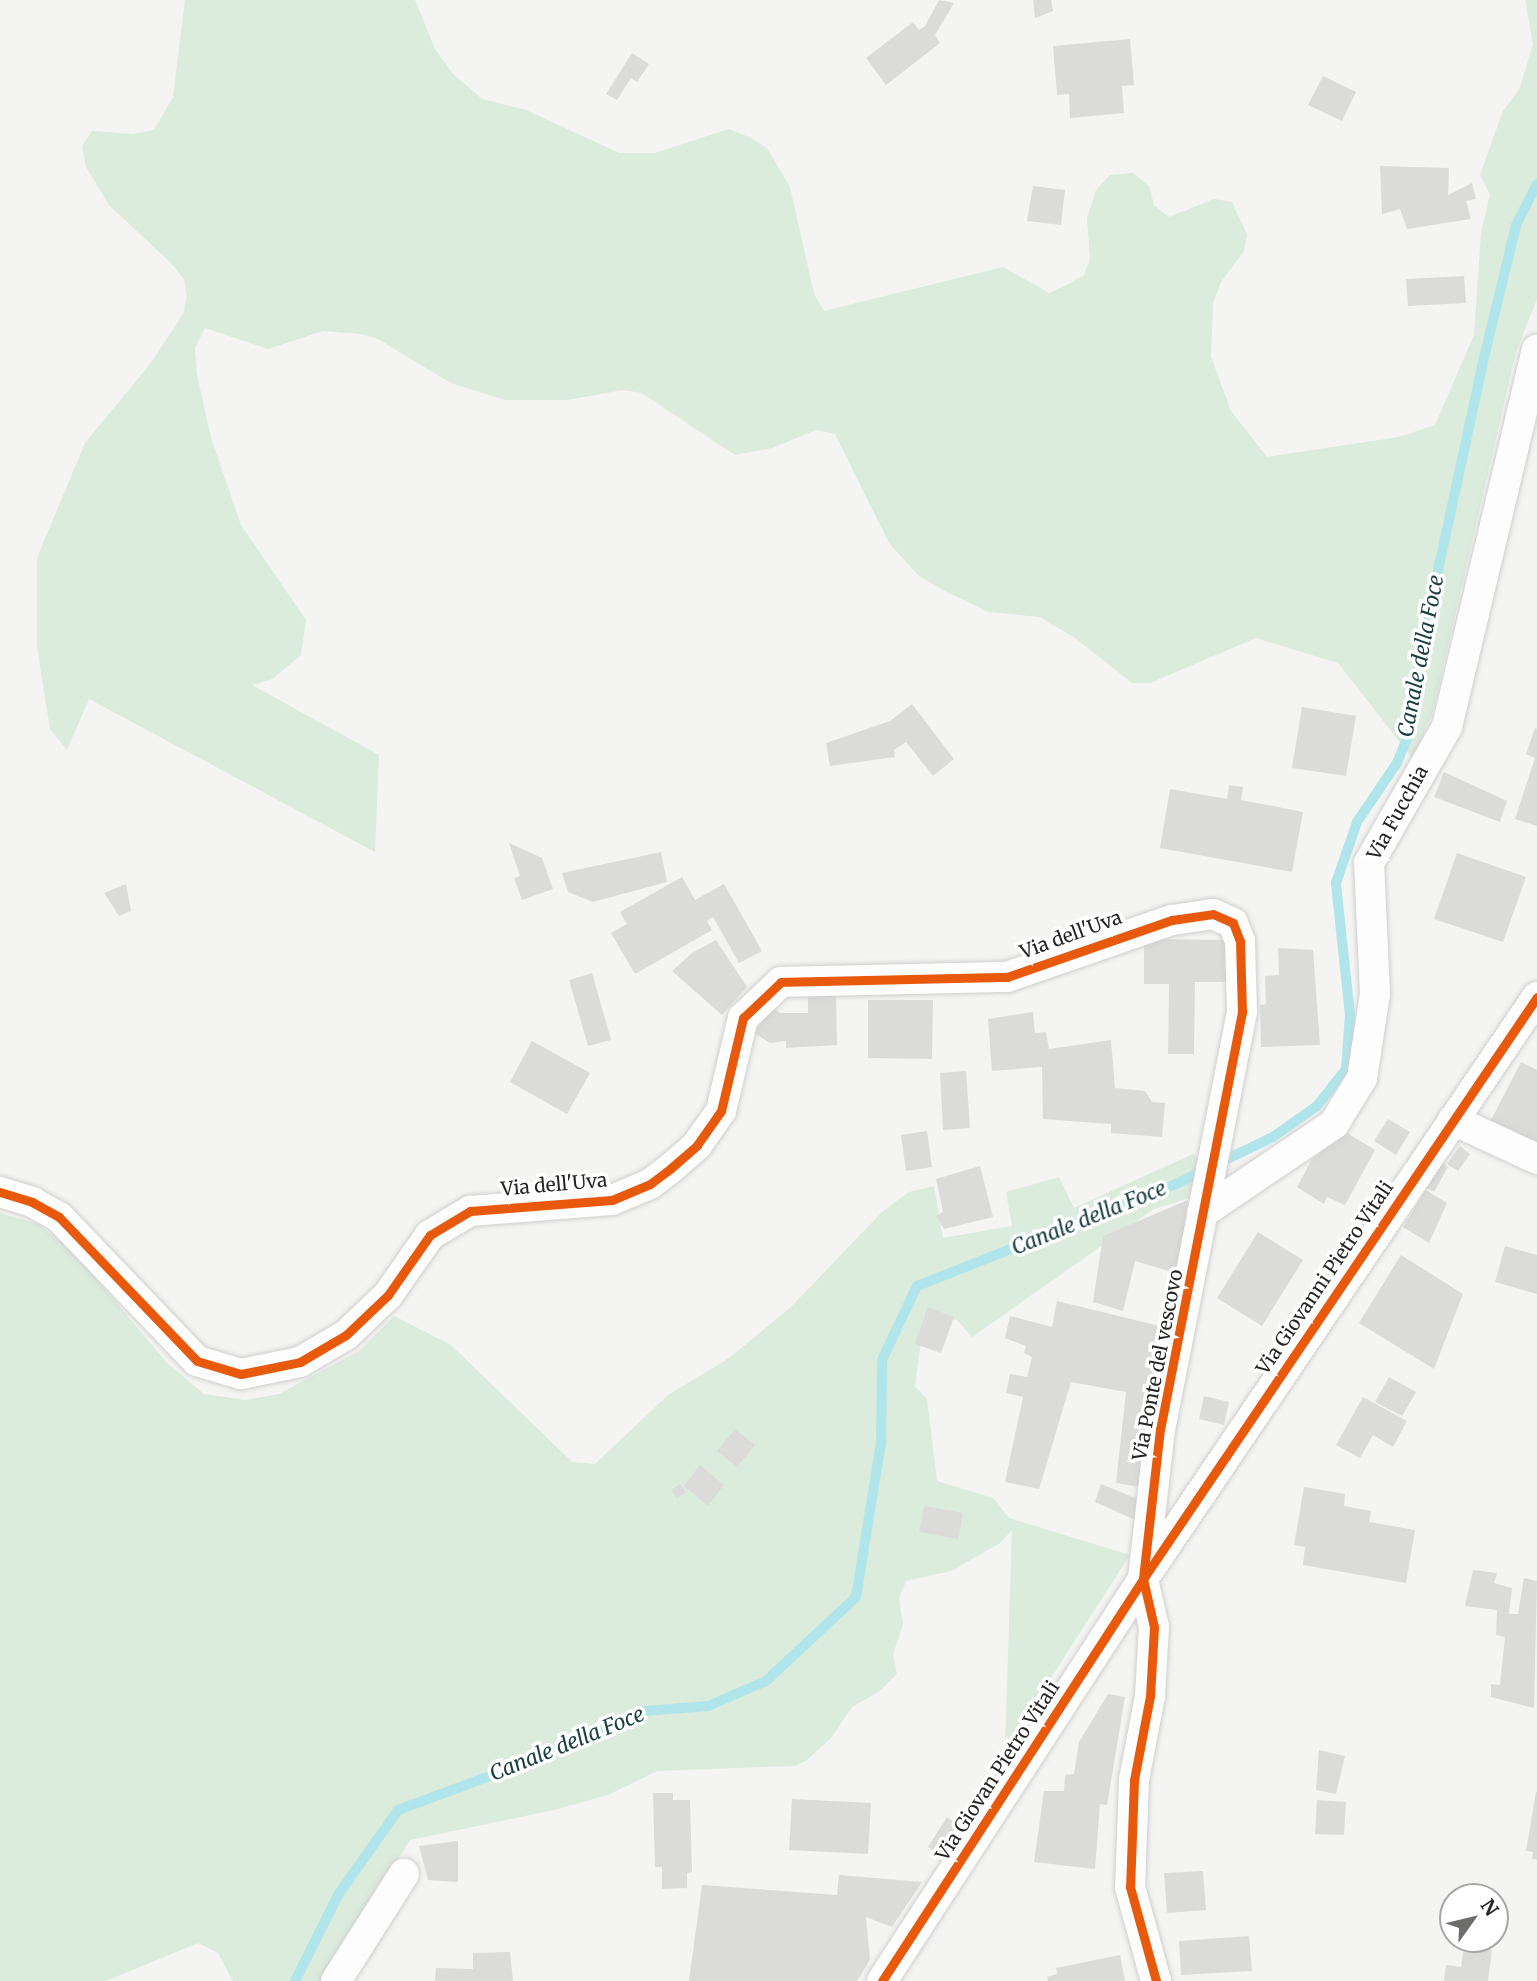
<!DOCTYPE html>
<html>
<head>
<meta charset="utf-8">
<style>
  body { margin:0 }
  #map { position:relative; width:1537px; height:1981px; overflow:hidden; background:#f4f4f3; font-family:Merriweather,serif }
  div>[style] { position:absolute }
  .green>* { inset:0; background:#dbebdc }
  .stream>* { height:10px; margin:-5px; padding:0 5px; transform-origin:5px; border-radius:5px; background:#b0e6eb }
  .building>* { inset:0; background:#dbdbda }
  .roads { filter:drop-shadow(0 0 2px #d0cfce) drop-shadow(0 0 2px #d0cfce) }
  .minor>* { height:30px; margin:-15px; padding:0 15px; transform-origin:15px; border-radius:15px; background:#fdfdfd }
  .cycleway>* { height:9px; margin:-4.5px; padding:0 4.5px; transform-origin:4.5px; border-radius:4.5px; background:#e8590c }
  span { translate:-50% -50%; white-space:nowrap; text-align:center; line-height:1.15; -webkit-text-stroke:7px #fff; paint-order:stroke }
  .street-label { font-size:19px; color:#252423 }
  .water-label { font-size:21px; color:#1a4043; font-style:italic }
  .north { position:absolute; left:1439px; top:1883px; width:70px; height:70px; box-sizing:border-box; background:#fff; border:2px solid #a8a7a7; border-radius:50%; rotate:56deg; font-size:19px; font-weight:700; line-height:28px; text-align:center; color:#252423 }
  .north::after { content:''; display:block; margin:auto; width:24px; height:32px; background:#6d6d6c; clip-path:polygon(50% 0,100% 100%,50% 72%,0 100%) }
</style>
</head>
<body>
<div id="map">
  <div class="green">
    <div style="clip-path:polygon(185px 0,415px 0,435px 49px,453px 74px,482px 99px,526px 110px,619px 153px,655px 153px,729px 129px,751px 138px,767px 148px,790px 187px,814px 294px,824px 311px,1003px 267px,1049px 293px,1067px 285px,1084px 275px,1090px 258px,1087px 218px,1096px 190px,1110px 175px,1133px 173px,1149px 186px,1154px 205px,1169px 217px,1214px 199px,1232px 202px,1247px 234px,1244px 251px,1221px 282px,1213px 303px,1211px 357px,1231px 411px,1267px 457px,1399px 437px,1435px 425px,1474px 335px,1481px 234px,1490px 194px,1480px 175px,1503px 111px,1519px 90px,1533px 44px,1525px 0,1537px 0,1537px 299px,1516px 352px,1433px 711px,1413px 759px,1338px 663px,1256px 638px,1150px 683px,1132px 683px,1075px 638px,1040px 617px,989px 612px,943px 590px,918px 575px,889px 543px,835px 434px,816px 430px,772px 448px,735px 455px,642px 393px,623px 390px,567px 400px,505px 400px,451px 383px,378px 339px,361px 334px,323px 331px,268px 349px,205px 328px,195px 348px,197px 375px,211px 438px,241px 525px,306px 620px,301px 655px,272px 679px,252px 685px,379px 755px,375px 852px,89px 699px,67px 750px,50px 729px,37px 647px,37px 558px,85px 443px,150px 364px,183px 314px,187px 297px,184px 279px,172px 264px,109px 205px,86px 167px,82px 146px,92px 131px,133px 134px,154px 130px,173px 97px)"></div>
    <div style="clip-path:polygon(1193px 1154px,1198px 1159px,1189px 1198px,1154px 1209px,972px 1337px,957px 1320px,924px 1316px,915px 1386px,927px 1399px,937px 1481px,993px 1498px,1009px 1518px,1130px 1555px,1005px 1749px,1012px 1530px,1000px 1543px,951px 1571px,906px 1581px,899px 1599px,903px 1624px,893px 1654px,897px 1674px,880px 1691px,852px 1707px,831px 1738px,807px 1760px,795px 1766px,657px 1771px,608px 1795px,554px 1810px,410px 1840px,321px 1981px,233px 1981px,218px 1953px,198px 1943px,106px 1981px,0 1981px,0 1213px,38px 1224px,73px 1251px,167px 1363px,204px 1394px,245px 1400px,279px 1394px,359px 1351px,394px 1316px,451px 1345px,572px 1462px,595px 1464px,668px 1395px,729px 1358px,791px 1307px,883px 1211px,909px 1192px,934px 1186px,943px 1238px,1012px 1226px,1006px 1192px,1059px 1177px,1074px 1208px)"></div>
  </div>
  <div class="stream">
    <div style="left:295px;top:1981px;width:96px;rotate:-63.4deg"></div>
    <div style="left:338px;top:1895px;width:104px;rotate:-54.8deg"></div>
    <div style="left:398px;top:1810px;width:153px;rotate:-20.3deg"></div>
    <div style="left:541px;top:1757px;width:114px;rotate:-23.9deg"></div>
    <div style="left:645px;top:1711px;width:63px;rotate:-4.5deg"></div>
    <div style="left:708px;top:1706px;width:63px;rotate:-23.3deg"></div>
    <div style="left:766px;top:1681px;width:123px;rotate:-43deg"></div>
    <div style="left:856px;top:1597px;width:156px;rotate:-80.8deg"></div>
    <div style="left:881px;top:1443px;width:83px;rotate:-89.3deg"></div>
    <div style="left:882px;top:1360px;width:82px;rotate:-64.7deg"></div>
    <div style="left:917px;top:1286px;width:278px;rotate:-21.5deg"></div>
    <div style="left:1176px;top:1184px;width:108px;rotate:-25.9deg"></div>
    <div style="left:1273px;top:1137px;width:54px;rotate:-35.2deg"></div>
    <div style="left:1317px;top:1106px;width:47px;rotate:-51.9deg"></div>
    <div style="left:1346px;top:1069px;width:54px;rotate:-85.8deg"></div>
    <div style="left:1350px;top:1015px;width:133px;rotate:-96.1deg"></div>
    <div style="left:1336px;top:883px;width:65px;rotate:-71deg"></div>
    <div style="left:1357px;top:822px;width:71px;rotate:-55.9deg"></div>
    <div style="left:1397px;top:763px;width:32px;rotate:-68deg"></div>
    <div style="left:1409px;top:733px;width:108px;rotate:-81deg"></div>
    <div style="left:1426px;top:626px;width:266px;rotate:-77.8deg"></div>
    <div style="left:1482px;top:366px;width:145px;rotate:-76.4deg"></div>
    <div style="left:1516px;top:225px;width:46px;rotate:-62.9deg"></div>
  </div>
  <div class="building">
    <div style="clip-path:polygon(939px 0,954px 3px,935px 35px,940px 43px,886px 85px,866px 58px,913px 22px,919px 30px,925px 26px)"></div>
    <div style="clip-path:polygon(1033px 0,1051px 0,1053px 11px,1035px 18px)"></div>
    <div style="clip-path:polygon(1130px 39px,1134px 85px,1122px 86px,1124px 113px,1070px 118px,1069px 94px,1057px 95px,1053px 46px)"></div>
    <div style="clip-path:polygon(632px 53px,649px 64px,637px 82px,631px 78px,617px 100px,606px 94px)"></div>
    <div style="clip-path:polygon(1323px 76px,1356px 92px,1342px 121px,1308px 105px)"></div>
    <div style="clip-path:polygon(1380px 166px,1449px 168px,1448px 195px,1472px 183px,1476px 199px,1466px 201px,1471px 219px,1407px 229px,1400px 209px,1382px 214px)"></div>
    <div style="clip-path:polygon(1033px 186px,1065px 190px,1061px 225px,1027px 221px)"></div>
    <div style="clip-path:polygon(1464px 276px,1466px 303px,1408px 306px,1406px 279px)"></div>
    <div style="clip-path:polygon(912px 704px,954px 759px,933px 776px,906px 742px,894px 750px,895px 757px,830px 766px,826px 743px,890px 721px)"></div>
    <div style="clip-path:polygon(1302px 707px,1356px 716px,1346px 776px,1292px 768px)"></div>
    <div style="clip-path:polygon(1535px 728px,1537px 729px,1537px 826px,1515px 819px,1535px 758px,1526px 754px)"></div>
    <div style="clip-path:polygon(1444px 772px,1507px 801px,1500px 822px,1434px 797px)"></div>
    <div style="clip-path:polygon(1229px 785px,1243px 787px,1241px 800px,1303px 812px,1292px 872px,1160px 848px,1170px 789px,1227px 799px)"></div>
    <div style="clip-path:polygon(509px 843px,542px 858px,553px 889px,522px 900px,514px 878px,520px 876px)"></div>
    <div style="clip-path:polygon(661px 852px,667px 882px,593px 902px,568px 892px,562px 873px)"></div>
    <div style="clip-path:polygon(1457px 853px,1526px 877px,1503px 942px,1434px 919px)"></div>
    <div style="clip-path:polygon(682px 877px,695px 900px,724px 884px,762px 951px,739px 963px,713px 917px,707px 921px,712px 930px,635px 974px,611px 933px,627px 924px,620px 912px)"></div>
    <div style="clip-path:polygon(126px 884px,131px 911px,119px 916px,104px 893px)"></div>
    <div style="clip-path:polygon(1144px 939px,1231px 940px,1230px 982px,1195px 982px,1194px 1054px,1168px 1054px,1169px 984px,1144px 984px)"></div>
    <div style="clip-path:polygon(716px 940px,747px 987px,722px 1015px,672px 971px,692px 953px)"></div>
    <div style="clip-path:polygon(1278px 948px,1313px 950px,1320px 1045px,1261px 1047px,1260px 1005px,1266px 1004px,1265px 976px,1279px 975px)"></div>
    <div style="clip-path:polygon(592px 973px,611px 1040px,588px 1046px,569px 980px)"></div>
    <div style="clip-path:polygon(808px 994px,836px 994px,837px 1045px,786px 1048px,786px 1041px,770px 1043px,754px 1033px,772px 1007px,780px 1013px,808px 1013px)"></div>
    <div style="clip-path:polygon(868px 1000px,933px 1000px,932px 1059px,868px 1058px)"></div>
    <div style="clip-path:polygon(1033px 1012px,1035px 1033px,1046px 1032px,1049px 1049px,1111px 1040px,1115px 1088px,1145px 1091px,1152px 1102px,1165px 1103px,1162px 1137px,1111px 1133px,1111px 1124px,1043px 1119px,1042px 1067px,992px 1071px,988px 1019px)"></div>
    <div style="clip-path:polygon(532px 1041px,590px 1073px,567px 1114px,510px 1082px)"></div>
    <div style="clip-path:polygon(1521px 1062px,1537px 1070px,1537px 1144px,1490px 1122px)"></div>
    <div style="clip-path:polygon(966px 1071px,970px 1128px,943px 1130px,940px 1073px)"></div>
    <div style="clip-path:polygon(1388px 1119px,1410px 1132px,1396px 1155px,1374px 1141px)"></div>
    <div style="clip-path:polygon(927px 1131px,932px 1167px,906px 1171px,901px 1135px)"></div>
    <div style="clip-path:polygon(1347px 1133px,1375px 1150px,1345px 1205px,1327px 1197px,1324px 1204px,1297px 1187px,1312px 1159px)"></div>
    <div style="clip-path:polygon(1460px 1146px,1470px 1154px,1458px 1171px,1447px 1164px)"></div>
    <div style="clip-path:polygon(1439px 1161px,1448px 1167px,1434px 1192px,1424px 1186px)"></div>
    <div style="clip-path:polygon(980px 1166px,993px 1217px,944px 1229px,936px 1216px,943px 1212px,936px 1179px)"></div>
    <div style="clip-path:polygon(1426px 1190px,1447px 1203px,1429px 1243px,1403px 1227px)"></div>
    <div style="clip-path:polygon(1188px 1200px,1179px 1274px,1135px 1261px,1123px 1311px,1093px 1302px,1103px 1236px)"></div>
    <div style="clip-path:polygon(1258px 1232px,1303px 1260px,1262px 1326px,1217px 1298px)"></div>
    <div style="clip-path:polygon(1505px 1246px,1537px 1255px,1537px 1294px,1495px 1282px)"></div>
    <div style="clip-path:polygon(1401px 1255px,1463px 1294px,1434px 1369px,1359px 1323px)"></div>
    <div style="clip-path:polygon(1057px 1301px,1172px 1329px,1144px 1488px,1116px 1483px,1126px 1392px,1071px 1382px,1039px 1489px,1005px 1482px,1023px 1397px,1006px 1393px,1010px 1374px,1027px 1377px,1032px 1357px,1024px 1353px,1026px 1346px,1005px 1338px,1010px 1316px,1052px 1327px)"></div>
    <div style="clip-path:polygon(928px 1307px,954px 1317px,941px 1353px,915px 1344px)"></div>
    <div style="clip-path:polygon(1389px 1377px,1416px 1392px,1402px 1416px,1375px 1402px)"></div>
    <div style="clip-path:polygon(1204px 1396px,1229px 1402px,1224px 1425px,1199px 1419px)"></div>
    <div style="clip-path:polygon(1363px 1397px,1407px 1421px,1393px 1447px,1373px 1435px,1360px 1458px,1336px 1445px)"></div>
    <div style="clip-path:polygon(735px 1429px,755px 1445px,737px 1467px,717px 1451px)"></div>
    <div style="clip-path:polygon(700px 1465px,724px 1485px,708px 1506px,684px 1486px)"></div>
    <div style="clip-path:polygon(680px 1484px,686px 1492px,677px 1498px,671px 1490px)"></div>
    <div style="clip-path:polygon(1101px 1484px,1140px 1500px,1140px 1522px,1095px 1502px)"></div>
    <div style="clip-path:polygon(1304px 1487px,1345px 1494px,1344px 1506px,1371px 1511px,1369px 1522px,1415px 1530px,1406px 1583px,1303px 1565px,1305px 1547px,1294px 1545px)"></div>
    <div style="clip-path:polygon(924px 1506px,963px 1513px,958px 1539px,919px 1532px)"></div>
    <div style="clip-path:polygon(1473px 1570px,1497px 1573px,1494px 1583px,1512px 1588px,1509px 1614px,1518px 1614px,1524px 1578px,1537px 1581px,1534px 1708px,1491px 1697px,1491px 1684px,1500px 1685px,1505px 1637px,1496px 1635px,1497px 1610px,1465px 1606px)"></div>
    <div style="clip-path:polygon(1108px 1694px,1125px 1697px,1107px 1805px,1100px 1804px,1095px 1869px,1034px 1862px,1044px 1791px,1064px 1791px,1065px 1775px,1074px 1774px,1079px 1742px)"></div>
    <div style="clip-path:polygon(1319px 1750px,1345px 1756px,1336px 1794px,1316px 1790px)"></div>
    <div style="clip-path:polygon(1536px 1792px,1537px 1792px,1537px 1860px,1532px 1859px,1533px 1852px,1526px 1851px)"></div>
    <div style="clip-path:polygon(653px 1793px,673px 1793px,673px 1800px,690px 1800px,692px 1872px,687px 1873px,687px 1888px,662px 1889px,662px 1867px,655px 1867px)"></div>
    <div style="clip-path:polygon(792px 1799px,871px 1803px,868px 1854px,789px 1850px)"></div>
    <div style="clip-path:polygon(1317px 1800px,1346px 1802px,1344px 1835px,1315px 1834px)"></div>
    <div style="clip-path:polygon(947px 1817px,958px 1825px,939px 1854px,928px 1847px)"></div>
    <div style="clip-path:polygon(458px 1841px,458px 1882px,428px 1880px,419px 1846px)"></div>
    <div style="clip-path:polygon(1203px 1871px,1206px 1910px,1167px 1913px,1164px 1873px)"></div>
    <div style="clip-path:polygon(839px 1875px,922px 1882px,892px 1927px,866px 1917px,870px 1960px,857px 1981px,689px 1981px,702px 1885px,837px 1895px)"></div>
    <div style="clip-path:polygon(1249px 1936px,1252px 1971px,1181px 1975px,1179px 1941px)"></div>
    <div style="clip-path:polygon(1464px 1946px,1492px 1950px,1488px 1981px,1444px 1981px,1446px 1965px,1461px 1967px)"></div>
    <div style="clip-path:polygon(510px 1952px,513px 1981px,435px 1981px,436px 1968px,473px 1969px,473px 1953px)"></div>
    <div style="clip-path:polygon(1120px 1955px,1125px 1981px,1048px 1981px,1047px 1977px,1057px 1974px,1056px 1968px)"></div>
  </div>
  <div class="roads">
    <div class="minor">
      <div style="left:1453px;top:1120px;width:93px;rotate:24.9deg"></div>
      <div style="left:0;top:1192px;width:34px;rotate:17deg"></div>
      <div style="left:32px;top:1202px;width:31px;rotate:29deg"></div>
      <div style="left:59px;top:1217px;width:199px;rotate:46.2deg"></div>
      <div style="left:197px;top:1361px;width:46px;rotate:16.5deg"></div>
      <div style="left:241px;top:1374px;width:60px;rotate:-11.5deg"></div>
      <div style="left:300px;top:1362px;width:53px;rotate:-30.4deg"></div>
      <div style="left:346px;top:1335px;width:58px;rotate:-43.6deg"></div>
      <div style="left:388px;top:1295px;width:73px;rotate:-55deg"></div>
      <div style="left:430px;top:1235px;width:47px;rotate:-31deg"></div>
      <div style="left:470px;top:1211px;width:142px;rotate:-4.4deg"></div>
      <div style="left:612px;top:1200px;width:41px;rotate:-22.8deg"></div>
      <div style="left:650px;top:1184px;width:26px;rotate:-37deg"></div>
      <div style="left:671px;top:1168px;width:35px;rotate:-41deg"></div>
      <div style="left:697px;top:1145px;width:42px;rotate:-54.8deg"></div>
      <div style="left:721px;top:1111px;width:96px;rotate:-76.7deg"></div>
      <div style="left:743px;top:1018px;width:52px;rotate:-43.5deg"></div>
      <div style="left:781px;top:982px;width:226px;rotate:-1.3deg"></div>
      <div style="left:1007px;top:977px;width:175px;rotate:-19.1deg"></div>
      <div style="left:1172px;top:920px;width:41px;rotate:-8.3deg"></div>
      <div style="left:1213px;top:914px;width:22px;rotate:24deg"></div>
      <div style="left:1233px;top:923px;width:19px;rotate:69deg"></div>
      <div style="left:1240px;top:941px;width:71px;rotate:88.4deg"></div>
      <div style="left:1242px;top:1012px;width:425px;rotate:101.1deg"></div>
      <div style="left:1160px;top:1429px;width:151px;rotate:96.5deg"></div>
      <div style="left:1143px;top:1579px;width:49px;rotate:77.1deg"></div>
      <div style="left:1154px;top:1627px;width:69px;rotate:93.3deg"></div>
      <div style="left:1150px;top:1696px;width:86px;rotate:100.8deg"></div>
      <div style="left:1134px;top:1780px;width:107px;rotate:92.1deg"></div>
      <div style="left:1130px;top:1887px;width:98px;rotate:74.5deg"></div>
      <div style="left:1202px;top:1213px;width:159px;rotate:-34deg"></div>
      <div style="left:1334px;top:1124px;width:54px;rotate:-58.7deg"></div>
      <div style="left:1362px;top:1078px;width:85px;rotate:-81.2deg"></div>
      <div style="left:1375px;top:994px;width:131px;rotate:-92.6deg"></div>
      <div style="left:1369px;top:863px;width:157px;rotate:-60.2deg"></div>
      <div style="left:1447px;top:727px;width:388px;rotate:-76.6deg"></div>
      <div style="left:336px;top:1981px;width:127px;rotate:-57.6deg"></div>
      <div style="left:882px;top:1981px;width:479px;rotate:-57deg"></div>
      <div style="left:1143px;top:1579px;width:703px;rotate:-55.9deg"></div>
    </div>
  </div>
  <div class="cycleway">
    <div style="left:0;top:1192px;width:34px;rotate:17deg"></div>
    <div style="left:32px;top:1202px;width:31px;rotate:29deg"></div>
    <div style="left:59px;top:1217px;width:199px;rotate:46.2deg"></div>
    <div style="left:197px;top:1361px;width:46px;rotate:16.5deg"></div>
    <div style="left:241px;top:1374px;width:60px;rotate:-11.5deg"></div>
    <div style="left:300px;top:1362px;width:53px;rotate:-30.4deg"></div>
    <div style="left:346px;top:1335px;width:58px;rotate:-43.6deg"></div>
    <div style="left:388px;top:1295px;width:73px;rotate:-55deg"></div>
    <div style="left:430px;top:1235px;width:47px;rotate:-31deg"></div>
    <div style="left:470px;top:1211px;width:142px;rotate:-4.4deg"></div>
    <div style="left:612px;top:1200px;width:41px;rotate:-22.8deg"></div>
    <div style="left:650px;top:1184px;width:26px;rotate:-37deg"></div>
    <div style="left:671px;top:1168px;width:35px;rotate:-41deg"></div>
    <div style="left:697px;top:1145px;width:42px;rotate:-54.8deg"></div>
    <div style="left:721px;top:1111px;width:96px;rotate:-76.7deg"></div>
    <div style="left:743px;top:1018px;width:52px;rotate:-43.5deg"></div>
    <div style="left:781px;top:982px;width:226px;rotate:-1.3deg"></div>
    <div style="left:1007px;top:977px;width:175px;rotate:-19.1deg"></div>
    <div style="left:1172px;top:920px;width:41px;rotate:-8.3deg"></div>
    <div style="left:1213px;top:914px;width:22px;rotate:24deg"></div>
    <div style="left:1233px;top:923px;width:19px;rotate:69deg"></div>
    <div style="left:1240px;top:941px;width:71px;rotate:88.4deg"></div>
    <div style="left:1242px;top:1012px;width:425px;rotate:101.1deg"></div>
    <div style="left:1160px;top:1429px;width:151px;rotate:96.5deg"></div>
    <div style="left:1143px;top:1579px;width:49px;rotate:77.1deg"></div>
    <div style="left:1154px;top:1627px;width:69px;rotate:93.3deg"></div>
    <div style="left:1150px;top:1696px;width:86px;rotate:100.8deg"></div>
    <div style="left:1134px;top:1780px;width:107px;rotate:92.1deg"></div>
    <div style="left:1130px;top:1887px;width:98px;rotate:74.5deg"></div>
    <div style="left:882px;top:1981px;width:479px;rotate:-57deg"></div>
    <div style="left:1143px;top:1579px;width:703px;rotate:-55.9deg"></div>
  </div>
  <div class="street-label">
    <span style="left:1398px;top:813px;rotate:-61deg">Via Fucchia</span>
    <span style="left:1071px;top:935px;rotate:-20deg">Via dell'Uva</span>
    <span style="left:554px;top:1185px;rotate:-5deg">Via dell'Uva</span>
    <span style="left:1325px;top:1278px;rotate:-56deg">Via Giovanni Pietro Vitali</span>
    <span style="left:1158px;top:1365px;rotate:-79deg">Via Ponte del vescovo</span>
    <span style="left:998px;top:1771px;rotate:-57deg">Via Giovan Pietro Vitali</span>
  </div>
  <div class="water-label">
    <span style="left:1421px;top:656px;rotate:-79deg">Canale della Foce</span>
    <span style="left:1089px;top:1218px;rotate:-22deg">Canale della Foce</span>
    <span style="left:567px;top:1744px;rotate:-22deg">Canale della Foce</span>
  </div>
  <div class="north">N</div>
</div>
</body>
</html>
